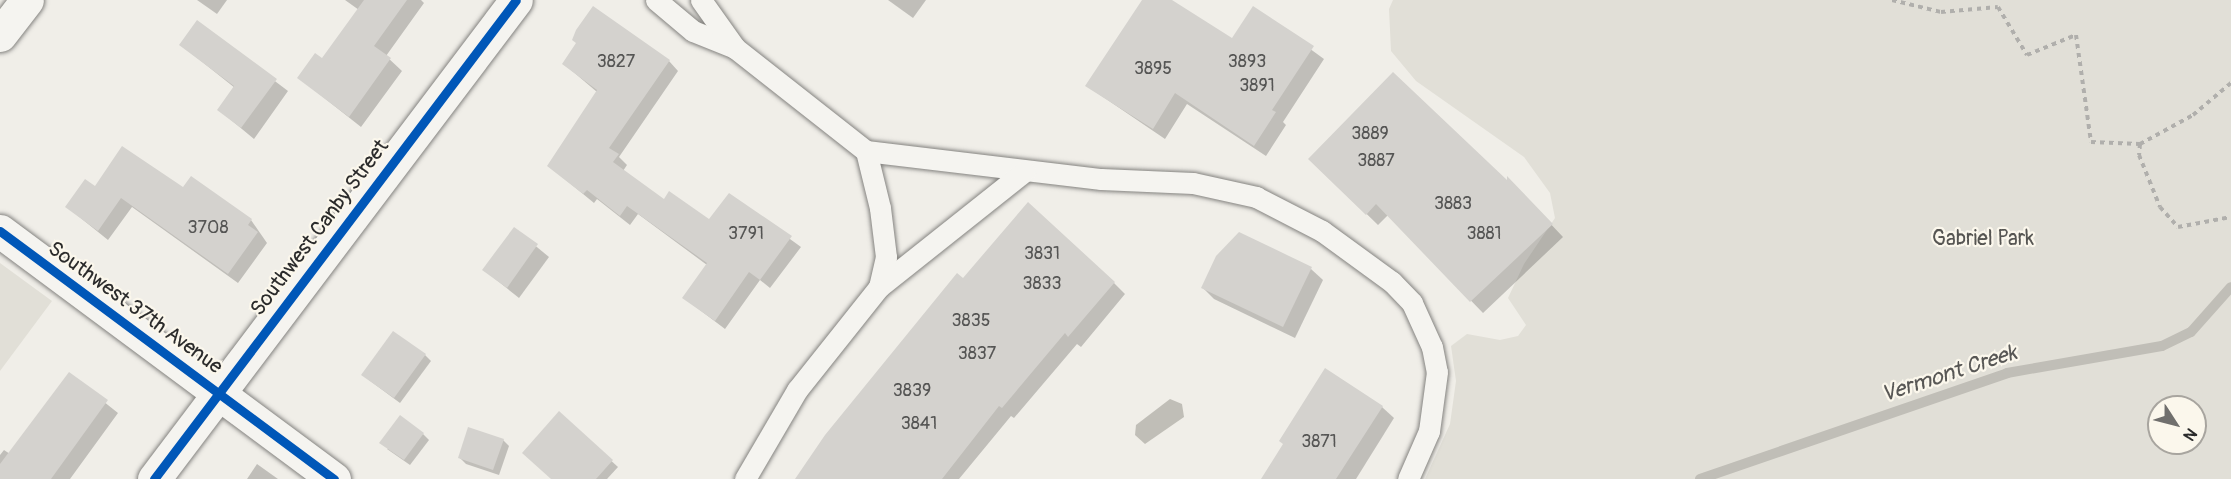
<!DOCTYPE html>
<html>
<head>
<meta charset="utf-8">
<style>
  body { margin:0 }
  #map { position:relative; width:2231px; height:479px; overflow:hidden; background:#f0eee8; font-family:Pangolin,sans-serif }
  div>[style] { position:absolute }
  .built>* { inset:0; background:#e1dfd7 }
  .water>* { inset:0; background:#c0beb7 }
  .shadow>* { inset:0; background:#0003 }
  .stream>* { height:10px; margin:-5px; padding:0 5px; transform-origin:5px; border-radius:5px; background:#c0beb7 }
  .building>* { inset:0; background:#d4d2ce }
  .path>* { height:4px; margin-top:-2px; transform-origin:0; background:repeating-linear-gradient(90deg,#b0afac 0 4.5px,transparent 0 9px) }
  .roads { filter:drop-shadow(0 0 2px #848380) drop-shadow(0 0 2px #848380) }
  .service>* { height:21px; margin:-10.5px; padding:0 10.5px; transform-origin:10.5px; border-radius:10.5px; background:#f5f4f0 }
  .minor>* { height:33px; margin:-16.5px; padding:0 16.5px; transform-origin:16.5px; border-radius:16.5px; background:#f5f4f0 }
  .tertiary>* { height:33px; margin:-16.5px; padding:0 16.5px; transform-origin:16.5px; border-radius:16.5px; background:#f5f4f0 }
  .cycleway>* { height:9px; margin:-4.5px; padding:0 4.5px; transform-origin:4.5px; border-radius:4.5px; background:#0057b8 }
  span { translate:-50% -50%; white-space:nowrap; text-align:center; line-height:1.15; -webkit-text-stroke:4.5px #fbf7ec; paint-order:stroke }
  .number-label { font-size:18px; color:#555554 }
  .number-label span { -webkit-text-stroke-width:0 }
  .street-label { font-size:21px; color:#2b2b2b }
  .park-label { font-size:21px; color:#565552 }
  .water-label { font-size:22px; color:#585755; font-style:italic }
  .north { position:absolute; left:2147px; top:395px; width:60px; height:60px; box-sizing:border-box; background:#fbf7ec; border:2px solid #a8a59f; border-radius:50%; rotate:126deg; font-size:16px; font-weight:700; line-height:24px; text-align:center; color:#2b2b2b }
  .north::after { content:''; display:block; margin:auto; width:21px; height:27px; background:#706f6d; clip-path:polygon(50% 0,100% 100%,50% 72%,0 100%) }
</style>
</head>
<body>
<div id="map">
  <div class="built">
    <div style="clip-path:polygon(evenodd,1393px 0,2231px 0,2231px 479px,1425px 479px,1450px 424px,1456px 381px,1451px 346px,1467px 334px,1500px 340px,1518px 336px,1526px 325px,1508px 298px,1524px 264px,1555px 218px,1550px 193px,1524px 157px,1416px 81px,1391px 51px,1389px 9px,1393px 0,2159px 407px,2195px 407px,2195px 443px,2159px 443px,2159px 407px)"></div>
    <div style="clip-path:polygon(0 263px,52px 301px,0 371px)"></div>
  </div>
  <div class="water">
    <div style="clip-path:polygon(1170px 399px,1182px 404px,1184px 417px,1145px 444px,1135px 435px,1136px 425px)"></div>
  </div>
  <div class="shadow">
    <div style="clip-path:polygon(197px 0,227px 0,217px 14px)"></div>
    <div style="clip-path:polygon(345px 0,421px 0,424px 3px,386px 56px,402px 71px,361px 127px,299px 78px,322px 60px,359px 10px)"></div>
    <div style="clip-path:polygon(888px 0,926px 0,913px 18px)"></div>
    <div style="clip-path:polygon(1144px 0,1169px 0,1233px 40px,1254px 8px,1324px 59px,1283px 122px,1286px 125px,1266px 156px,1187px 104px,1165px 139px,1087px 86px)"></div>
    <div style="clip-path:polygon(197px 22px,288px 91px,254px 139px,219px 110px,235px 88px,181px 45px)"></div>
    <div style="clip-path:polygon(669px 61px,678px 71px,619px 157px,627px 165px,623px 171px,664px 201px,709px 221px,729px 195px,801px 247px,770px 288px,760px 280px,725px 329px,684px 298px,707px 265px,638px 214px,630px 225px,597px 199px,594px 203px,549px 166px,597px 92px,564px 64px)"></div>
    <div style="clip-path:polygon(1310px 159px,1508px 183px,1508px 179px,1563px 237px,1483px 313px,1388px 215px,1378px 225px)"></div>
    <div style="clip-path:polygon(95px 188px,183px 189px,251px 220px,267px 243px,238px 283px,132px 207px,108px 240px,67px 207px)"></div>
    <div style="clip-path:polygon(515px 229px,549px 257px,519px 298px,484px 270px)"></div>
    <div style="clip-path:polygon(1311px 269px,1323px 280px,1295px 338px,1214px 299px,1203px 288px)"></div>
    <div style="clip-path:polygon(963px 280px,1114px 283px,1125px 294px,1081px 347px,1077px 344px,1014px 418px,1011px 416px,959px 479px,797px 479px)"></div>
    <div style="clip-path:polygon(425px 355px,431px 361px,400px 403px,369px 380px)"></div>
    <div style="clip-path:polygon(69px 374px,118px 413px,70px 479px,0 479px,0 455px,4px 450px,10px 454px)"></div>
    <div style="clip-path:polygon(1382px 407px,1394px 418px,1356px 479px,1262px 479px)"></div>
    <div style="clip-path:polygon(560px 414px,618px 467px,607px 479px,552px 479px)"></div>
    <div style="clip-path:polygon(423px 434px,429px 440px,410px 465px,387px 449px)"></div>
    <div style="clip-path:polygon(503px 440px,509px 446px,499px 475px,466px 464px,460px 458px)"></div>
    <div style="clip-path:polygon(257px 464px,278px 479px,247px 479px)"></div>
  </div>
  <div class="stream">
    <div style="left:1700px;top:479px;width:325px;rotate:-19deg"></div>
    <div style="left:2007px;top:373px;width:157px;rotate:-9.9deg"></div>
    <div style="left:2162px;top:346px;width:32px;rotate:-26deg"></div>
    <div style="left:2191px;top:332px;width:60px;rotate:-48.4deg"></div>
  </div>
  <div class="building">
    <div style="clip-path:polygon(364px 0,407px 0,374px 46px,391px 58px,349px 117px,297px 78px,315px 53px,322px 58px)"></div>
    <div style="clip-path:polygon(1142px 0,1172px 0,1232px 38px,1253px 6px,1314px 46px,1272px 110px,1276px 112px,1254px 146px,1175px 93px,1153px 129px,1085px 86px)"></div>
    <div style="clip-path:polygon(593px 6px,670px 60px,609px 148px,619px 154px,613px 162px,664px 199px,669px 191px,709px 219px,729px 193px,792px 236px,760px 280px,749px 272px,715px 321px,682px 298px,707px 263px,627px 206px,620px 216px,587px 190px,583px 194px,547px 166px,597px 90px,562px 64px,576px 43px,572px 40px,576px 30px)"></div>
    <div style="clip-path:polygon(197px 20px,277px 79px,241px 128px,217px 110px,234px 86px,179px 45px)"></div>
    <div style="clip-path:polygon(1393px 72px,1507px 180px,1507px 176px,1553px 224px,1470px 302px,1376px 204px,1366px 215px,1308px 159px)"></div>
    <div style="clip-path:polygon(122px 146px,183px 187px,191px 176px,252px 219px,248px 225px,258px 232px,228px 274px,121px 198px,98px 231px,65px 207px,85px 179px,95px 186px)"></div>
    <div style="clip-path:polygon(1028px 202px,1115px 282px,1068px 337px,1065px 333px,1002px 408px,999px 406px,942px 479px,795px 479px,825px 435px,957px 273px,963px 278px)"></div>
    <div style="clip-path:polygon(514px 227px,538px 244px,507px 288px,482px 270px)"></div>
    <div style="clip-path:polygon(1239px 232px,1312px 267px,1283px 327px,1201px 288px,1216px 256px)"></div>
    <div style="clip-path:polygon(393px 331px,426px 354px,394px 398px,361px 375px)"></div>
    <div style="clip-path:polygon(1325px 368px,1383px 406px,1336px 479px,1261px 479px,1283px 444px,1279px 441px)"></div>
    <div style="clip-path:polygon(69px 372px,108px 400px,51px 479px,0 479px,0 464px)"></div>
    <div style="clip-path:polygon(559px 411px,613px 460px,596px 479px,551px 479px,522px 453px)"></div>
    <div style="clip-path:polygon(400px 415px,424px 433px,404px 460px,379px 443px)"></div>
    <div style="clip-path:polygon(468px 427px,504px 439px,493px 470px,458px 458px)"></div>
  </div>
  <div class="path">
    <div style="left:1892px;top:0;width:50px;rotate:13.8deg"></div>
    <div style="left:1941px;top:12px;width:57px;rotate:-5deg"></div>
    <div style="left:1998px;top:7px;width:56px;rotate:58.9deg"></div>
    <div style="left:2027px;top:55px;width:53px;rotate:-22.2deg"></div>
    <div style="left:2076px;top:35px;width:108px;rotate:82deg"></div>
    <div style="left:2091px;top:142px;width:49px;rotate:2.3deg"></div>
    <div style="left:2140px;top:144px;width:11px;rotate:95deg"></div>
    <div style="left:2139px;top:155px;width:56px;rotate:68deg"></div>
    <div style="left:2160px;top:207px;width:27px;rotate:48deg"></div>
    <div style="left:2178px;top:227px;width:54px;rotate:-10.7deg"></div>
    <div style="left:2140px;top:144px;width:60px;rotate:-28.7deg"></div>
    <div style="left:2193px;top:115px;width:50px;rotate:-40.1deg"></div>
  </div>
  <div class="roads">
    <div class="service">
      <div style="left:656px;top:0;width:48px;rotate:40deg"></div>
      <div style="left:693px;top:31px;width:45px;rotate:22deg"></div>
      <div style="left:735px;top:48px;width:167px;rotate:38.2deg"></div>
      <div style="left:866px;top:151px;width:237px;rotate:6.8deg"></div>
      <div style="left:1101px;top:179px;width:92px;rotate:2.5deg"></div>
      <div style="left:1193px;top:183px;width:65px;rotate:12.5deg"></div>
      <div style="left:1256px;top:197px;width:74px;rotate:27.3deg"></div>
      <div style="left:1322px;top:231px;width:87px;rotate:36.1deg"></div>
      <div style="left:1392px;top:282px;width:29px;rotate:46deg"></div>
      <div style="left:1412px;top:303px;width:48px;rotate:65.6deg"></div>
      <div style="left:1432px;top:347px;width:25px;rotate:79deg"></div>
      <div style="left:1437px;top:372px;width:60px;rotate:97.7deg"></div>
      <div style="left:1429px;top:431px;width:52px;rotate:113.6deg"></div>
      <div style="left:701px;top:0;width:59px;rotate:54.7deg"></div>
      <div style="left:879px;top:287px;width:186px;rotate:-38.5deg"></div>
      <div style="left:745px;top:479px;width:103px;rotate:-59.7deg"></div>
      <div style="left:797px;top:390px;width:132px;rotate:-51.5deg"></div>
      <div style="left:879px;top:287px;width:31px;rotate:-77deg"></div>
      <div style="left:886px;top:257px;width:49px;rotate:-97deg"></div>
      <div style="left:880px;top:208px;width:59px;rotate:-103.8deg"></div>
    </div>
    <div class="minor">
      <div style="left:0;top:231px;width:416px;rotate:36.6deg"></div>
      <div style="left:154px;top:479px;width:600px;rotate:-52.92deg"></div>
    </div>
    <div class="tertiary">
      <div style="left:0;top:35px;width:44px;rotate:-52.4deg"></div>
    </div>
  </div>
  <div class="cycleway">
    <div style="left:0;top:231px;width:416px;rotate:36.6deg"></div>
    <div style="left:154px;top:479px;width:600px;rotate:-52.92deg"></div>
  </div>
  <div class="number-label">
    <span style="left:616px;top:62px">3827</span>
    <span style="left:1247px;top:62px">3893</span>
    <span style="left:1153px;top:69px">3895</span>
    <span style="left:1257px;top:86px">3891</span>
    <span style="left:1370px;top:134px">3889</span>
    <span style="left:1376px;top:161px">3887</span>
    <span style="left:1453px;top:204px">3883</span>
    <span style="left:208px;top:228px">3708</span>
    <span style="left:746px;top:234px">3791</span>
    <span style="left:1484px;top:234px">3881</span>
    <span style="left:1042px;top:254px">3831</span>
    <span style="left:1042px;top:284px">3833</span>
    <span style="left:971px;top:321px">3835</span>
    <span style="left:977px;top:354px">3837</span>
    <span style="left:912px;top:391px">3839</span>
    <span style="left:919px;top:424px">3841</span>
    <span style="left:1319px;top:442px">3871</span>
  </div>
  <div class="street-label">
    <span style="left:320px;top:228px;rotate:-53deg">Southwest Canby Street</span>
    <span style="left:135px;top:308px;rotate:36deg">Southwest 37th Avenue</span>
  </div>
  <div class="park-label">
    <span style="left:1983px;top:239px">Gabriel Park</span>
  </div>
  <div class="water-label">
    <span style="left:1949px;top:374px;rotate:-18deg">Vermont Creek</span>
  </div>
  <div class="north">N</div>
</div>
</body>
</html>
